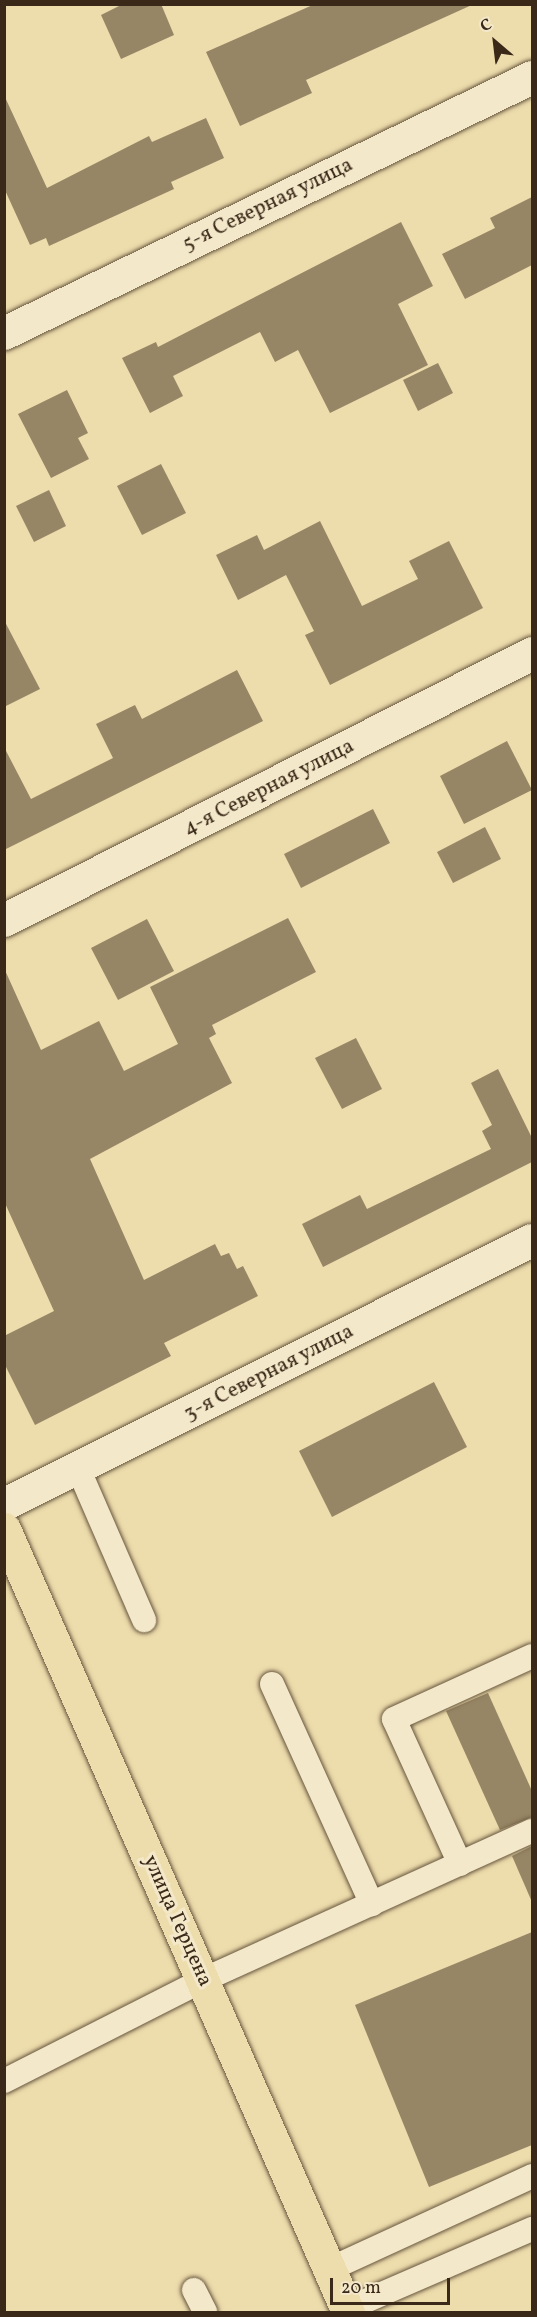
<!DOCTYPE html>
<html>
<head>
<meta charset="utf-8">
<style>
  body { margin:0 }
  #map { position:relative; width:537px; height:2317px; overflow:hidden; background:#eddcac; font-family:Vollkorn,serif }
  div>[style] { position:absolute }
  .building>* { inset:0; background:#978665 }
  .roads { filter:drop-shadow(0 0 2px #67563e) drop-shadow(0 0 2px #67563e) }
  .service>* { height:24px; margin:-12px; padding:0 12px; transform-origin:12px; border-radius:12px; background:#f3e8c9 }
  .minor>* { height:33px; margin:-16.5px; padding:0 16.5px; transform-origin:16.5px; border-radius:16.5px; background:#f3e8c9 }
  .tertiary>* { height:33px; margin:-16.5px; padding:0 16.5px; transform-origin:16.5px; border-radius:16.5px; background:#f3e8c9 }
  .secondary>* { height:33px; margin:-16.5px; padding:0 16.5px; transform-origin:16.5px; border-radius:16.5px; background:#f3e8c9 }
  .primary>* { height:33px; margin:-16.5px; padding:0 16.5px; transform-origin:16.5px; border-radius:16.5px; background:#eddcac }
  span { translate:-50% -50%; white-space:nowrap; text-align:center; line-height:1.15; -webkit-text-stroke:6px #f3e8c9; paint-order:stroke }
  .street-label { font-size:21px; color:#3a2919 }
  .frame { position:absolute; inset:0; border:6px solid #3a2919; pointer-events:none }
  .north { position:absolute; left:465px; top:12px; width:60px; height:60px; -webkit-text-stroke:4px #f3e8c9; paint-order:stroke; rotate:332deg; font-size:16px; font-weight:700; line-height:24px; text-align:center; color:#3a2919 }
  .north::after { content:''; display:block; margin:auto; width:21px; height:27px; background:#3a2919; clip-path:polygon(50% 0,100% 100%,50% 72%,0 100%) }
  .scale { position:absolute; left:330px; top:2278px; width:120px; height:27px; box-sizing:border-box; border:3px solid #3a2919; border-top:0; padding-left:8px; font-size:18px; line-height:21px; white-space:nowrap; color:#3a2919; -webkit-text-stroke:4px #f3e8c9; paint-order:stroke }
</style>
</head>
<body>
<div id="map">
  <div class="building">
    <div style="clip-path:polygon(123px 4px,161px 4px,174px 35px,121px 59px,101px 15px)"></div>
    <div style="clip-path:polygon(315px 4px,474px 4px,306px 80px,312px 93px,240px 126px,206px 52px)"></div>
    <div style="clip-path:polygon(4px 95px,47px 188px,149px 136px,152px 142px,206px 118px,224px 158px,171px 182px,174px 189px,49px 246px,46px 238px,30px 245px,4px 188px)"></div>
    <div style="clip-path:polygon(532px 197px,532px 265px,465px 299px,442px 254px,495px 228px,490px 218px)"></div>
    <div style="clip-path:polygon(401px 222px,433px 286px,398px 304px,428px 365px,330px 413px,298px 350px,275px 362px,260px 332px,173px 376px,183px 396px,150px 413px,122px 358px,156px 342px,158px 347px)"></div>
    <div style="clip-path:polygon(438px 363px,453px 393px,418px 411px,403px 380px)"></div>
    <div style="clip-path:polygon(67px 390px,88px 433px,78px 438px,89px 459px,51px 478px,18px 414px)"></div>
    <div style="clip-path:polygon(161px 464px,186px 513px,142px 535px,117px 486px)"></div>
    <div style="clip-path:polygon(49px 490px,66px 526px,34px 542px,16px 506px)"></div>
    <div style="clip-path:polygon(320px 521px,362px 606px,418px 579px,409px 561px,449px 541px,483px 608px,330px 685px,305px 635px,314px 631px,286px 575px,238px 600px,216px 555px,257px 535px,264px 550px)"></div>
    <div style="clip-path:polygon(4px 620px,40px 689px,4px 707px)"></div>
    <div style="clip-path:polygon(237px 670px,263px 721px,4px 850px,4px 747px,31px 799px,113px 758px,96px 724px,135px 705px,142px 719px)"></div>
    <div style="clip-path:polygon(507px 741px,532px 790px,464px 824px,440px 776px)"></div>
    <div style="clip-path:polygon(373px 809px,390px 843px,301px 888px,284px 854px)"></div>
    <div style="clip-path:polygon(485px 827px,501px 859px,453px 883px,437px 852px)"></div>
    <div style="clip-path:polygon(288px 918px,316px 972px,212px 1025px,216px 1034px,209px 1038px,232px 1083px,90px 1159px,144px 1280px,215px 1244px,221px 1256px,229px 1253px,237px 1269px,243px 1266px,258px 1296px,164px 1343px,171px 1356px,35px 1425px,4px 1363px,4px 1336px,54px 1311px,4px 1201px,4px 968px,41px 1050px,99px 1021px,124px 1071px,178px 1044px,150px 987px)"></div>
    <div style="clip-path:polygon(147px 919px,174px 971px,118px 1000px,91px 948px)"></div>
    <div style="clip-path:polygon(356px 1038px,382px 1089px,342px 1109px,315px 1058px)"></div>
    <div style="clip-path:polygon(498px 1069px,532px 1138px,532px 1162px,323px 1267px,302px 1224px,360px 1195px,367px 1209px,491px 1149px,482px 1131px,492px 1125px,471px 1083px)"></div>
    <div style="clip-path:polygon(434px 1382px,467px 1447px,332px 1517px,299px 1451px)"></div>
    <div style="clip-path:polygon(488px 1693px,532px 1791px,532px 1817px,500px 1830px,446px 1711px)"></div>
    <div style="clip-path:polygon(532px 1846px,532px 1902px,512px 1856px)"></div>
    <div style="clip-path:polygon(532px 1932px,532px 2145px,429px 2187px,355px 2005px)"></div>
  </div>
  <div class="roads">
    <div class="service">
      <div style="left:78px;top:1468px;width:166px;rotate:66.5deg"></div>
      <div style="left:272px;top:1684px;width:242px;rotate:65.6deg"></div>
      <div style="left:460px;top:1864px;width:159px;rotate:-114.5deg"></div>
      <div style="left:394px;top:1719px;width:152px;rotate:-24.5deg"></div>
      <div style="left:4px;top:2081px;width:223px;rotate:-26.9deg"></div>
      <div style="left:203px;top:1980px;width:361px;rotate:-24.4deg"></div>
      <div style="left:328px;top:2270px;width:225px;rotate:-24.7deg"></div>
      <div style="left:194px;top:2290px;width:25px;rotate:63deg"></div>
      <div style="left:347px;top:2309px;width:202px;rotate:-23.4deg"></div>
    </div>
    <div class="minor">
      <div style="left:4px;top:920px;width:592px;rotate:-26.82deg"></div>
    </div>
    <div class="tertiary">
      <div style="left:4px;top:333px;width:587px;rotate:-25.87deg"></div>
    </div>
    <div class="secondary">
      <div style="left:4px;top:1504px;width:590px;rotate:-26.57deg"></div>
    </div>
    <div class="primary">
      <div style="left:4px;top:1529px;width:855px;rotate:66.28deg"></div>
    </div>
  </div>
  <div class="street-label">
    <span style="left:268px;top:205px;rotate:-26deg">5-я Северная улица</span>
    <span style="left:269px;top:788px;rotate:-27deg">4-я Северная улица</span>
    <span style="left:269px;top:1373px;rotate:-27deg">3-я Северная улица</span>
    <span style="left:177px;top:1921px;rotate:66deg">улица Герцена</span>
  </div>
  <div class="frame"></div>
  <div class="north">С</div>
  <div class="scale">20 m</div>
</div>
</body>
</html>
